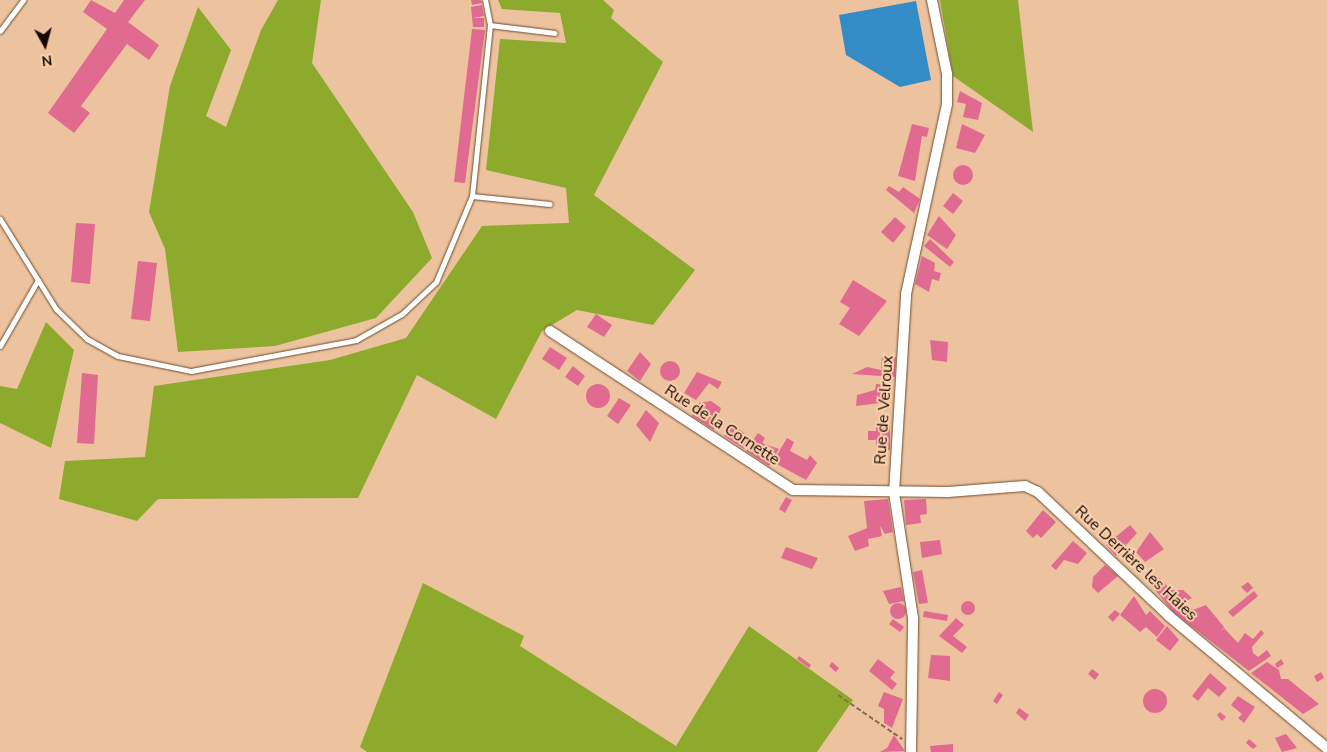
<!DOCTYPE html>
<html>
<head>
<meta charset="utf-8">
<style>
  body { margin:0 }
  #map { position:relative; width:1327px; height:752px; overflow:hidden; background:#edc39f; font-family:"Nunito Sans",sans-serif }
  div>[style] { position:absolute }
  .green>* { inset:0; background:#8daa2c }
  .water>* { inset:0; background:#348cc7 }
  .building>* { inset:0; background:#e16a90 }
  .round { border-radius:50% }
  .path>* { height:2px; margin-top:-1px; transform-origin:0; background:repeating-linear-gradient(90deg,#876a54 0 5px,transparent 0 7.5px) }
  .roads { filter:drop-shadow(0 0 1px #704c2c) drop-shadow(0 0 1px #704c2c) }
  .service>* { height:5px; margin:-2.5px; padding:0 2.5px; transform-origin:2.5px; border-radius:2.5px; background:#fff }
  .minor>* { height:10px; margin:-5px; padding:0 5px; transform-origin:5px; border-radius:5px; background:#fff }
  span { translate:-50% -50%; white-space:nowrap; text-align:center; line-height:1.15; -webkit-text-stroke:4px #fad0ac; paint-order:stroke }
  .street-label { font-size:16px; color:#160800 }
  .north { position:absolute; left:20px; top:20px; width:50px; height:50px; -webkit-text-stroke:4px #fad0ac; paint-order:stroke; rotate:173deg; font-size:14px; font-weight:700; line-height:20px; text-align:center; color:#160800 }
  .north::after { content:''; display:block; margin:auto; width:18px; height:22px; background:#160800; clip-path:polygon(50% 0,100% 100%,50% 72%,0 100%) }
</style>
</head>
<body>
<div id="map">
  <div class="green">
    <div style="clip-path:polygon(278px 0,321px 0,312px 63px,413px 212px,432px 258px,376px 318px,275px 346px,178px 352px,165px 249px,149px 212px,170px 86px,198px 7px,231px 50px,206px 116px,226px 127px,261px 30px)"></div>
    <div style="clip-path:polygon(498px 0,603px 0,614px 10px,611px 18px,663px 62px,594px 195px,695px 270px,653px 325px,577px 310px,542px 331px,496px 419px,417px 375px,358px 498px,158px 499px,137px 521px,59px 499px,65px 461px,145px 457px,154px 386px,330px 360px,406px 338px,482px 226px,569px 223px,566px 188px,486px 170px,500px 39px,566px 43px,560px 13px,502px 9px)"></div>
    <div style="clip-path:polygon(940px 0,1018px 0,1033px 132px,953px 76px)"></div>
    <div style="clip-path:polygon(46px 322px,74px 350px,51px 448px,0 423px,0 386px,17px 389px)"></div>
    <div style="clip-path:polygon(423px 583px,524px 636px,520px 646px,676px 746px,749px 626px,853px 700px,817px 752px,367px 752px,360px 747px)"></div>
  </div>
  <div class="water">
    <div style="clip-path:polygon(916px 1px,931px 80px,900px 87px,846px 55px,839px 15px)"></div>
  </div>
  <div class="building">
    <div style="clip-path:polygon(91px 0,115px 13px,124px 0,145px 0,128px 22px,159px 45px,149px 60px,127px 44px,81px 106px,90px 113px,74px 133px,48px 113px,107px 29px,83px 12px)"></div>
    <div style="clip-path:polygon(471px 0,481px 0,482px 3px,472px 5px)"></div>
    <div style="clip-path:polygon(482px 5px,484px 16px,473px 18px,484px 18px,484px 27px,473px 27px,471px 7px)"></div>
    <div style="clip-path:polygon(472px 29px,485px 30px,465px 183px,454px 182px)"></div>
    <div style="clip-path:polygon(960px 91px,982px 103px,978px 120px,963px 117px,966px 104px,957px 102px)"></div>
    <div style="clip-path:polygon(912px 124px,929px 128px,927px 137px,922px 136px,915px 181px,898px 176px)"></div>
    <div style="clip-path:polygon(962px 124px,985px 135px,975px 153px,956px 148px)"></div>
    <div class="round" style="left:953px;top:165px;width:20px;height:20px"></div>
    <div style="clip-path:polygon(889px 186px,899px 192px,903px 187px,920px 199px,914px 213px,886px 190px)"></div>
    <div style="clip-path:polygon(953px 193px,963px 201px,953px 214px,943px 206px)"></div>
    <div style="clip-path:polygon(939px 216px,956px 235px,947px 249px,927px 235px)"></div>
    <div style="clip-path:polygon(895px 217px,906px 227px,893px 243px,881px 232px)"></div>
    <div style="clip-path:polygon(76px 223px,95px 224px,90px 284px,71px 282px)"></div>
    <div style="clip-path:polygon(930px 239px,954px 262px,950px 267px,924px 246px)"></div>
    <div style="clip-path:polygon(922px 256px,935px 263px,934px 271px,941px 273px,939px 281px,932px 279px,929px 292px,915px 284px)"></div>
    <div style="clip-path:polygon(138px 261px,157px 263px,150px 321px,131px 319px)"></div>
    <div style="clip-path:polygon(853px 280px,887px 301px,859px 336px,839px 324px,850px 308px,840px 302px)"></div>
    <div style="clip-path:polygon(596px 314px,612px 325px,604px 337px,587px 327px)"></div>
    <div style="clip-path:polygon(930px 340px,948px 342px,947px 362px,932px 360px)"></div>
    <div style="clip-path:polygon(550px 347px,567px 358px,559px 370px,542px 359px)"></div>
    <div style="clip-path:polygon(640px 352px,651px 364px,640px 381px,627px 371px)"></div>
    <div style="clip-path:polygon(882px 357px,896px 357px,895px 377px,852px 374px,867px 367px,881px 370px)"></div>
    <div class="round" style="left:660px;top:361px;width:20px;height:20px"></div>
    <div style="clip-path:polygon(573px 366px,585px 376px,578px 386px,565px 377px)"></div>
    <div style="clip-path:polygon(697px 372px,722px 382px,718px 389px,709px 383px,696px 400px,684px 393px)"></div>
    <div style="clip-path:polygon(82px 373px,98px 375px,94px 444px,77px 443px)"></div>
    <div style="clip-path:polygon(876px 384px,889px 385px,888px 402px,856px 406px,857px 395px,875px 390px)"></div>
    <div class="round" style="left:586px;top:384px;width:24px;height:24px"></div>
    <div style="clip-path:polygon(619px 398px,631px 405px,618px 424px,607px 416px)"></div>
    <div style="clip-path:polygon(711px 401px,721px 408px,714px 430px,692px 416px,699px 403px)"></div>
    <div style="clip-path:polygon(646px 410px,659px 423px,650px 442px,636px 425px)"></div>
    <div style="clip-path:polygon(876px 423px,890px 423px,890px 450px,876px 450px,876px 440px,868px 440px,868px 431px,876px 431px)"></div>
    <div style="clip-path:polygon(732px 424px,751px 438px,744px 449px,724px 436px)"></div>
    <div style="clip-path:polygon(758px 433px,765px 438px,762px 443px,779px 449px,769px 466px,746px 451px)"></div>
    <div style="clip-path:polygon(787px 438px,794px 442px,790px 451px,807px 460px,810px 455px,817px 463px,806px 480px,773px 462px)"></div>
    <div style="clip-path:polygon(786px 497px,792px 500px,785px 513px,779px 509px)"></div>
    <div style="clip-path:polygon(888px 499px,893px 532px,885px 534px,880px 526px,882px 536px,868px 539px,869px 546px,855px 551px,848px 536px,867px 528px,864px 501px)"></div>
    <div style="clip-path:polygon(926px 499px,927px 514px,920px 515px,921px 523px,906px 525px,904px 500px)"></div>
    <div style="clip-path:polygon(1043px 510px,1056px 522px,1041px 538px,1037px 534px,1033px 538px,1026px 531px)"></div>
    <div style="clip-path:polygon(1130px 525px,1137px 533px,1116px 556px,1106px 545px)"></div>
    <div style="clip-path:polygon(1150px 532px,1164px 549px,1145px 562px,1136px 552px)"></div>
    <div style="clip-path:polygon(940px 540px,942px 554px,922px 558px,920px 542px)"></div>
    <div style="clip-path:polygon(1073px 541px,1087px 553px,1078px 564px,1064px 560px,1056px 570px,1051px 566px)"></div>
    <div style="clip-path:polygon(786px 547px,818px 558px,812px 569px,781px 558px)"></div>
    <div style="clip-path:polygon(1105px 565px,1118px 576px,1098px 593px,1092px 587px,1093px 577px)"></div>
    <div style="clip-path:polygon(922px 570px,928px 603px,919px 604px,913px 572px)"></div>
    <div style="clip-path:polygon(1155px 574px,1171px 590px,1183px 590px,1192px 598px,1184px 602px,1193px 610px,1206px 605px,1224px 627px,1220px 632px,1224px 628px,1238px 643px,1245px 633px,1253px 639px,1261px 630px,1264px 633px,1252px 647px,1253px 653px,1258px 657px,1267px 650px,1271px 656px,1249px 671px,1173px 612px,1147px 580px)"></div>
    <div style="clip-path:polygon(1248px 582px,1253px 588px,1247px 593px,1241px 587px)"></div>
    <div style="clip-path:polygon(901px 587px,904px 601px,889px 604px,883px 591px)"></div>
    <div style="clip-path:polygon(1254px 591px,1258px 596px,1233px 617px,1228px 612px)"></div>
    <div style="clip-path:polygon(1134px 596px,1146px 615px,1150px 611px,1165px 626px,1157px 637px,1146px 627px,1140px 632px,1120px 615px)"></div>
    <div class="round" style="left:961px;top:601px;width:14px;height:14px"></div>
    <div class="round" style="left:890px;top:603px;width:16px;height:16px"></div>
    <div style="clip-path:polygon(1115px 610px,1120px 614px,1113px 622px,1108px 617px)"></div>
    <div style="clip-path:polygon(924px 611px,948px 615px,947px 621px,923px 617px)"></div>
    <div style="clip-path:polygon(956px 618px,964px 625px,953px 636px,967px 647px,962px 653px,939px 636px)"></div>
    <div style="clip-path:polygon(893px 619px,904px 627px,900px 632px,889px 624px)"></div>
    <div style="clip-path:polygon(1167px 626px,1179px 640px,1170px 651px,1156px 640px)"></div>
    <div style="clip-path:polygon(931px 655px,950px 656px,950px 681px,928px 678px)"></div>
    <div style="clip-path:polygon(799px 656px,811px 665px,809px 668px,797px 659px)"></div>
    <div style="clip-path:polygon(878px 659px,895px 672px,890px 678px,897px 684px,892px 690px,869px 671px)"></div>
    <div style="clip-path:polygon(1281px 659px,1284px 664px,1277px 668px,1275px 664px)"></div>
    <div style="clip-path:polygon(832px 662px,839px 668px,836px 672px,829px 666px)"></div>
    <div style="clip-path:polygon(1267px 662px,1279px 670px,1281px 679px,1288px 679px,1319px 704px,1303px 714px,1251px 673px)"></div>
    <div style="clip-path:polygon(1092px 669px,1099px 674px,1095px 680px,1088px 674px)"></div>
    <div style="clip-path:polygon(1321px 672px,1324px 678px,1317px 682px,1314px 676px)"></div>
    <div style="clip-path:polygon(1210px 673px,1227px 688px,1219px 697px,1208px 688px,1198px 701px,1192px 696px)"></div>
    <div class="round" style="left:1143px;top:689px;width:24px;height:24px"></div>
    <div style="clip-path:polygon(884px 692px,903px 699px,892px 728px,884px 723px,884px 709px,878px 706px)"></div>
    <div style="clip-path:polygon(999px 692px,1003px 695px,997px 704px,993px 701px)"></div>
    <div style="clip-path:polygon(1238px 696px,1255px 707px,1244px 723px,1238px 718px,1242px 714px,1231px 705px)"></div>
    <div style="clip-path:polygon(1019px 708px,1029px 715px,1025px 721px,1016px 713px)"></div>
    <div style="clip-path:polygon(1220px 712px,1226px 717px,1222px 721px,1217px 715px)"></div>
    <div style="clip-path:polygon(1286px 734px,1297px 748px,1282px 752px,1275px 738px)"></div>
    <div style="clip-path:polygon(894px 735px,905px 751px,880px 752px,887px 748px)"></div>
    <div style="clip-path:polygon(1249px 739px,1257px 746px,1253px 749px,1246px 743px)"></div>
    <div style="clip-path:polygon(953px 744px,953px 752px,931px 752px,930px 746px)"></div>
  </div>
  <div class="path">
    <div style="left:838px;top:695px;width:78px;rotate:34.5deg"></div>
  </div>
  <div class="roads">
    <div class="service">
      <div style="left:490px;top:25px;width:65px;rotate:7deg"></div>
      <div style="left:0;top:31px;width:39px;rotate:-53deg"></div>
      <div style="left:472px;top:196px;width:78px;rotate:5.9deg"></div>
      <div style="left:0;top:219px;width:106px;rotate:58.1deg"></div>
      <div style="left:56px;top:309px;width:43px;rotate:44.1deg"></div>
      <div style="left:87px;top:339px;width:35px;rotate:29deg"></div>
      <div style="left:118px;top:356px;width:75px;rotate:11.6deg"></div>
      <div style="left:191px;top:371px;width:168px;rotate:-10.6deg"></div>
      <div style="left:356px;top:340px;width:53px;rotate:-29.5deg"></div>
      <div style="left:402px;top:314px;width:47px;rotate:-43.3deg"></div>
      <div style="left:436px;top:282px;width:93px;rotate:-67.3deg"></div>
      <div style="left:472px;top:196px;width:172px;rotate:-84deg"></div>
      <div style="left:490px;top:25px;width:25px;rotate:-101deg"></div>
      <div style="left:0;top:346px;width:76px;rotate:-60.1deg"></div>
    </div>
    <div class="minor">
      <div style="left:550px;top:331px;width:290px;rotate:33.2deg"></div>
      <div style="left:793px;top:490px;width:155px;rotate:0.7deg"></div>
      <div style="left:948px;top:492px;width:77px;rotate:-4.5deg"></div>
      <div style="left:1025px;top:486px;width:14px;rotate:25deg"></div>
      <div style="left:1038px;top:492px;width:180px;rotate:43.4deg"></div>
      <div style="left:1169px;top:616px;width:206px;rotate:39.9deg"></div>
      <div style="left:911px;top:752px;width:134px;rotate:-89.1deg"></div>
      <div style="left:913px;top:618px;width:126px;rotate:-98.6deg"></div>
      <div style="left:894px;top:493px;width:199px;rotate:-86.5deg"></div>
      <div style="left:906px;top:294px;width:194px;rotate:-77.8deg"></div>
      <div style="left:947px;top:104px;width:30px;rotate:-90deg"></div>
      <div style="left:947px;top:74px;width:76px;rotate:-101.5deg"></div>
    </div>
  </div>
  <div class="street-label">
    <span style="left:884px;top:410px;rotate:-86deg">Rue de Velroux</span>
    <span style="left:722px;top:425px;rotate:33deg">Rue de la Cornette</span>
    <span style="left:1136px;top:563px;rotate:43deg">Rue Derrière les Haies</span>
  </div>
  <div class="north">N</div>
</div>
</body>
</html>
